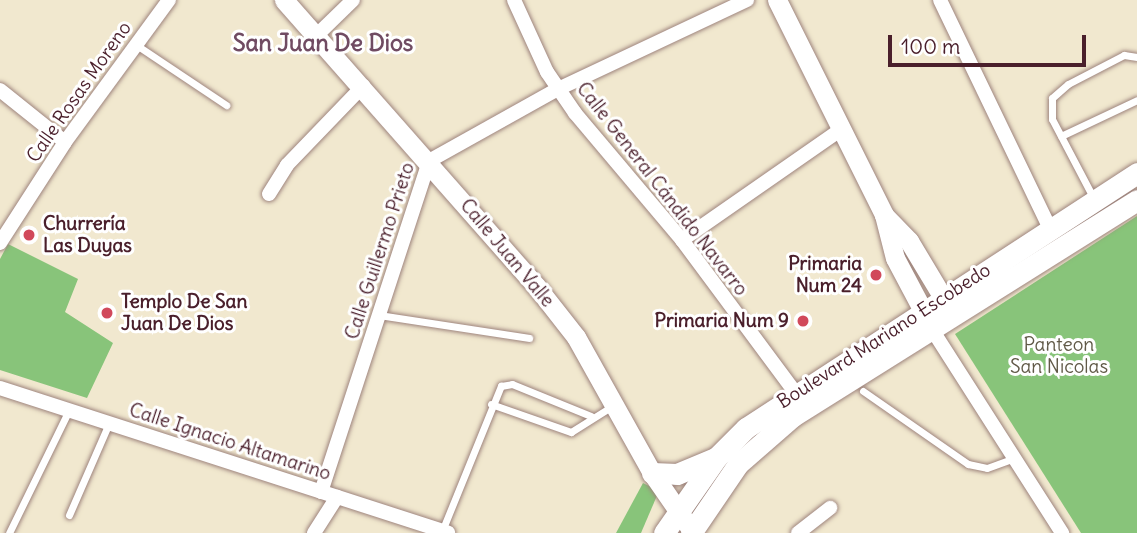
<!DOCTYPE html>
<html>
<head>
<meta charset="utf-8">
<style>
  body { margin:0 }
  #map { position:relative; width:1137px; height:533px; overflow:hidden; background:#f1e8cf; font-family:Delius,sans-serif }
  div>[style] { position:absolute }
  .green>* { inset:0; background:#88c47a }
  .roads { filter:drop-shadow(0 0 2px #9e847d) drop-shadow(0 0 2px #9e847d) }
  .lane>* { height:7px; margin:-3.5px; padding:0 3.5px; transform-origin:3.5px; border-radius:3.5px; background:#fff }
  .street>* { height:14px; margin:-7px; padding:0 7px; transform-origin:7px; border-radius:7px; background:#fff }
  .secondary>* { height:19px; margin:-9.5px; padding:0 9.5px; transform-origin:9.5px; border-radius:9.5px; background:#fff }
  .primary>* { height:21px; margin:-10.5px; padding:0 10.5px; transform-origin:10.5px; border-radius:10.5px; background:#fff }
  .dots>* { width:19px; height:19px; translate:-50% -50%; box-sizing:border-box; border:4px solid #fff; border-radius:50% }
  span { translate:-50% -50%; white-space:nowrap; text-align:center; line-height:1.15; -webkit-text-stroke:6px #fff; paint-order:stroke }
  .street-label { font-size:19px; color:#4a1f2b }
  .poi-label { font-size:19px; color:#4a1f2b; font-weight:700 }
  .left { translate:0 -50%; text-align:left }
  .right { translate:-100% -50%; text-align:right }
  .park-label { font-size:19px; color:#605947 }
  .quarter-label { font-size:23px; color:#704b62; font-weight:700 }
  .scale { position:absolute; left:888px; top:35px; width:198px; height:32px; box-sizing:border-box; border:4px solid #4a1f2b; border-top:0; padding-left:9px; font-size:21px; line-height:24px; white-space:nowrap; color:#4a1f2b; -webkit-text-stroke:5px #fff; paint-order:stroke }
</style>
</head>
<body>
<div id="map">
  <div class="green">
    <div style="clip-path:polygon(1137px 216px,1137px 533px,1081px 533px,955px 334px)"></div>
    <div style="clip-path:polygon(8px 244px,78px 279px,65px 312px,113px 343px,87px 398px,0 370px,0 259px)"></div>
    <div style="clip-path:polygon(643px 483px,659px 491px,641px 533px,616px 533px)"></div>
  </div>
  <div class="roads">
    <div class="lane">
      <div style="left:135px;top:44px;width:110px;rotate:33.8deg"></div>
      <div style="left:1061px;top:136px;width:84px;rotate:-25.3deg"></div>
      <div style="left:1094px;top:199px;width:90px;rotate:-117.7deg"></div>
      <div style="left:1052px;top:119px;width:21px;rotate:-90deg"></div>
      <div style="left:1052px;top:98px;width:21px;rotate:-41deg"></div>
      <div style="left:1068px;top:84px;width:63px;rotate:-27.4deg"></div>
      <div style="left:1124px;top:55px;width:13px;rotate:9deg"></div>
      <div style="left:379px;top:315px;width:152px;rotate:8.7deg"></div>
      <div style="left:863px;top:391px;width:128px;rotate:34.8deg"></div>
      <div style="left:968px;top:464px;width:19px;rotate:12deg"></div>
      <div style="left:987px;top:468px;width:30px;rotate:-20deg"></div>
      <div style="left:491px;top:404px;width:85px;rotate:19.3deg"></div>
      <div style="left:571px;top:432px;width:51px;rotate:-32.1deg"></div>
      <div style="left:69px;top:515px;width:100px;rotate:-66.5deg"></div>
      <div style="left:442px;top:531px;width:157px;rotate:-67.9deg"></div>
      <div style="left:501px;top:386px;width:11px;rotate:-10deg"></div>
      <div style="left:512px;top:384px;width:85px;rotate:22.1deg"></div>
      <div style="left:9px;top:533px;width:137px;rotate:-64deg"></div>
    </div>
    <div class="street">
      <div style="left:514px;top:0;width:79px;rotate:65.4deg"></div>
      <div style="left:547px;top:72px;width:50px;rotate:55.7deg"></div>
      <div style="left:575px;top:113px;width:166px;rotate:49.9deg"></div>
      <div style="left:682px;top:240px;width:189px;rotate:53.4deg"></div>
      <div style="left:940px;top:0;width:254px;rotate:64.3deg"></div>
      <div style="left:317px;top:35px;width:50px;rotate:-44.2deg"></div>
      <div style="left:0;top:90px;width:83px;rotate:38.7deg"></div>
      <div style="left:269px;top:194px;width:34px;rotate:-58deg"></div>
      <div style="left:287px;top:165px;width:110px;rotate:-46.1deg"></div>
      <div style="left:682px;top:240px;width:193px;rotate:-34.8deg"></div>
      <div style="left:0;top:243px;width:120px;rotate:-57.2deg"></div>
      <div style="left:65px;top:142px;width:176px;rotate:-53.8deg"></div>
      <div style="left:933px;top:331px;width:240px;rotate:57.4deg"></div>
      <div style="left:0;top:388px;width:471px;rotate:17.9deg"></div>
      <div style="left:321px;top:492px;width:348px;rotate:-71.9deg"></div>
      <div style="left:429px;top:161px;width:148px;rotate:-29.2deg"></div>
      <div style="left:558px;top:89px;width:209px;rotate:-25.2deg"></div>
      <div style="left:314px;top:533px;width:43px;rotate:-57.4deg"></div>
      <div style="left:798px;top:533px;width:41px;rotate:-38deg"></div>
    </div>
    <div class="secondary">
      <div style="left:284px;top:0;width:381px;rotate:48.6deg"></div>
      <div style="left:536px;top:286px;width:65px;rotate:51.9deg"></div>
      <div style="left:576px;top:337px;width:156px;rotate:60.8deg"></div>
      <div style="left:652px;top:473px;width:70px;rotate:55.4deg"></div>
      <div style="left:777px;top:0;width:240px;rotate:63.5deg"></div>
      <div style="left:884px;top:215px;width:44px;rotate:75.7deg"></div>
      <div style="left:895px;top:258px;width:75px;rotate:62.1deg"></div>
      <div style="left:884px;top:215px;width:36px;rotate:46deg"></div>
      <div style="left:909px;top:241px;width:82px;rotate:59deg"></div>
    </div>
    <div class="primary">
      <div style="left:652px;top:473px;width:25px;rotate:2deg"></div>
      <div style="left:677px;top:474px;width:41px;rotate:-22.8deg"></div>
      <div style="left:664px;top:533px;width:93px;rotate:-55.1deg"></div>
      <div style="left:717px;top:457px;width:41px;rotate:-45deg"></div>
      <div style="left:746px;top:428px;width:467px;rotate:-33.1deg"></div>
      <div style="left:691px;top:533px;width:83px;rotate:-55.7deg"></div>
      <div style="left:738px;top:464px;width:73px;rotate:-41.1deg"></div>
      <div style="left:793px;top:416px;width:406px;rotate:-32.1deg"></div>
    </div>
  </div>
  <div class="dots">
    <div style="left:29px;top:235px;background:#d1495b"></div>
    <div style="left:876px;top:275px;background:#d1495b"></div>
    <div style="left:107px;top:313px;background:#d1495b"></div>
    <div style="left:803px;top:321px;background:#d1495b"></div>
  </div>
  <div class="street-label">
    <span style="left:79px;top:92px;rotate:-55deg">Calle Rosas Moreno</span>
    <span style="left:662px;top:189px;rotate:52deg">Calle General Cándido Navarro</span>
    <span style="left:380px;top:251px;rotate:-72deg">Calle Guillermo Prieto</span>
    <span style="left:507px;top:253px;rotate:50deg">Calle Juan Valle</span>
    <span style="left:884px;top:336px;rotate:-33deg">Boulevard Mariano Escobedo</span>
    <span style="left:230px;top:442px;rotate:18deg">Calle Ignacio Altamarino</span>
  </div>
  <div class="poi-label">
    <span class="left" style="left:43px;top:235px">Churrería<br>Las Duyas</span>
    <span class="right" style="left:862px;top:275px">Primaria<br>Num 24</span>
    <span class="left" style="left:121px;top:313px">Templo De San<br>Juan De Dios</span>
    <span class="right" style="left:789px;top:321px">Primaria Num 9</span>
  </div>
  <div class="park-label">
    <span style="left:1059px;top:356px">Panteon<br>San Nicolas</span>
  </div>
  <div class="quarter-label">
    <span style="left:323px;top:43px">San Juan De Dios</span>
  </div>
  <div class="scale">100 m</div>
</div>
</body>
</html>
